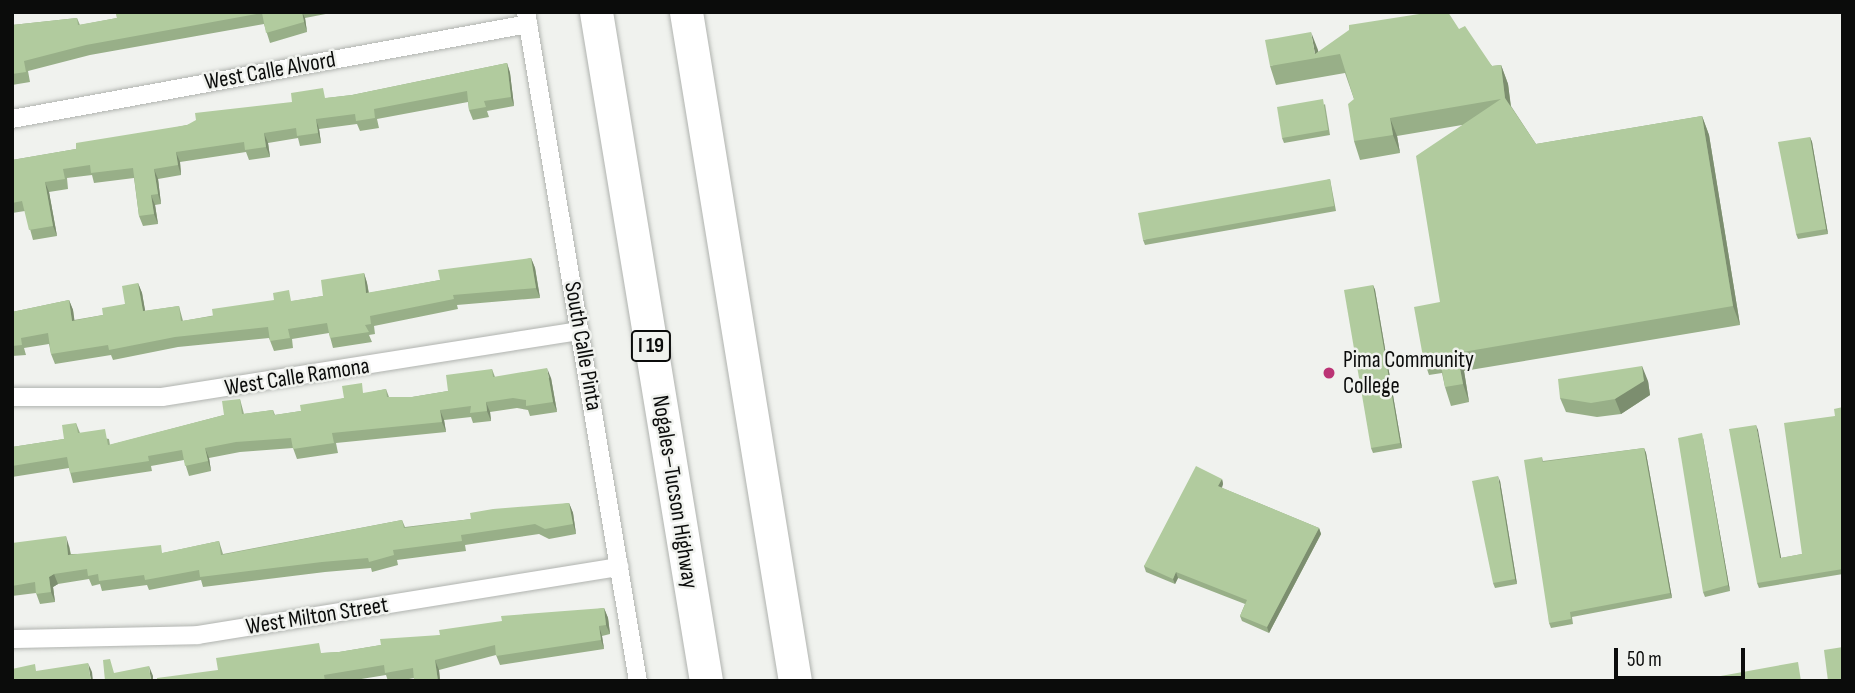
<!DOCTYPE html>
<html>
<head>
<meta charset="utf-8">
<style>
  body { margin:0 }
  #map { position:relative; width:1855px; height:693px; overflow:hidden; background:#f0f2ee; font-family:"Sofia Sans Condensed",sans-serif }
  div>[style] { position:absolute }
  .roads { filter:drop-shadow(0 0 2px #b0b3af) drop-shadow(0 0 2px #b0b3af) }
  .minor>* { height:18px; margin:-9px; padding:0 9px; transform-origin:9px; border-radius:9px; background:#fff }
  .motorway>* { height:33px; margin:-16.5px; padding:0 16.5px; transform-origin:16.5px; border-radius:16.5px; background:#fff }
  .wall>* { inset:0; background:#98af88 }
  .shaded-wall>* { inset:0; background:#7c8e6f }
  .building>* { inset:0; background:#b1cb9e }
  .dots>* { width:19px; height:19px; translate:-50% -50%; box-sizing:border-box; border:4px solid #f0f2ee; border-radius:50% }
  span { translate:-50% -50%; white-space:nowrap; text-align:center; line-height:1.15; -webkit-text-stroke:5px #f0f2ee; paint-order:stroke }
  .shield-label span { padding:2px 5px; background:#f0f2ee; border:2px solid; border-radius:5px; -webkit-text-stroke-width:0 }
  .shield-label { font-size:21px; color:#0b0c0b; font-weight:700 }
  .street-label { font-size:23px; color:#0b0c0b }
  .poi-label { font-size:23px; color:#0b0c0b }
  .left { translate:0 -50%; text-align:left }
  .frame { position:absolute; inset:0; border:14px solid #0b0c0b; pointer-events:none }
  .scale { position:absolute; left:1614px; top:648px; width:131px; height:32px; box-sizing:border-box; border:4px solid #0b0c0b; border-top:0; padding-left:9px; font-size:21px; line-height:24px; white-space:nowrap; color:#0b0c0b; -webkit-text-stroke:5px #f0f2ee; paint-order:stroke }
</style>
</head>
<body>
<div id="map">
  <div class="roads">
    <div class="minor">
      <div style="left:526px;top:12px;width:678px;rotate:80.5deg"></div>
      <div style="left:12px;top:119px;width:525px;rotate:-10.43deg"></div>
      <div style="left:12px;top:397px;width:150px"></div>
      <div style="left:162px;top:397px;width:423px;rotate:-9deg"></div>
      <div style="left:12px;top:639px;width:186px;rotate:-1.2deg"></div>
      <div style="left:198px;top:635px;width:427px;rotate:-9.2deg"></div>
    </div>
    <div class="motorway">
      <div style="left:596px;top:12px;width:678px;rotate:80.66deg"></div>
      <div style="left:686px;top:12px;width:678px;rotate:80.75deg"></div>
    </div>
  </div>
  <div class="wall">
    <div style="clip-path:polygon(116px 12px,336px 12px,305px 18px,307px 32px,270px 43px,264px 24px,90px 55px,28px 71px,30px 82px,12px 85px,12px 25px,77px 18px,80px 25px,117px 18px)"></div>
    <div style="clip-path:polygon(1459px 29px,1492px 66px,1501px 65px,1508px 84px,1511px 106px,1536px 144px,1702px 116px,1709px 135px,1740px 325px,1464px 371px,1469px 402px,1451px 406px,1445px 387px,1442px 373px,1429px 375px,1423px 357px,1440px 302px,1462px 125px,1397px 136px,1400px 153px,1360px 160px,1354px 141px,1354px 99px,1345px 73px,1276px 85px,1270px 66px,1318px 52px)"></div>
    <div style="clip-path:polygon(507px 63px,510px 73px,514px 106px,487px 111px,489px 117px,473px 120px,469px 110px,468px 102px,377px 119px,379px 128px,360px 131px,357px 124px,319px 129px,321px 143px,300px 146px,298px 138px,268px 143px,270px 157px,249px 160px,246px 152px,180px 162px,181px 175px,158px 179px,161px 204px,155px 205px,158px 224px,143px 226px,139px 216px,134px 178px,94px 183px,92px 175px,67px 178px,68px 189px,49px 192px,57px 236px,33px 240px,25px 211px,12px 213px,12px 160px,76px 149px,187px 125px,327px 98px,352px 95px)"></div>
    <div style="clip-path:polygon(1325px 104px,1330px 135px,1284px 143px,1282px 138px)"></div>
    <div style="clip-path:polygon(1810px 137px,1812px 142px,1828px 234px,1798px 239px,1796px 234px)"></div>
    <div style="clip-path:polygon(1330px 179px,1336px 211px,1145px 245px,1143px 240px)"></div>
    <div style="clip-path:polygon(531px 258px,535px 268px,540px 298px,457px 305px,458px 309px,374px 326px,375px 334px,369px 335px,372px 342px,333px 348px,329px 333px,292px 339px,293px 348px,274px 351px,269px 338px,178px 347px,113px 360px,111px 355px,55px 364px,51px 354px,49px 344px,24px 348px,26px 355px,12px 356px,12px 312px,69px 300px,73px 310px,74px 320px,103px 315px,125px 304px,138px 283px,142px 293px,145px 311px,179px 306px,183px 321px,293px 301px,323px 296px,364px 273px,367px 283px,369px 293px,440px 280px)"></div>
    <div style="clip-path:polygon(1373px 285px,1375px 290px,1402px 448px,1373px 453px,1371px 448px)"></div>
    <div style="clip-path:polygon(492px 369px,495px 377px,551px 378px,557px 412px,530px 416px,528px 410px,517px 408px,490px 412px,491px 421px,473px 423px,471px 417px,444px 420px,446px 432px,336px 443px,338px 453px,297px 459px,293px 448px,240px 452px,209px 458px,211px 471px,189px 476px,184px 460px,151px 466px,152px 471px,73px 483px,69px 468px,12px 477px,12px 447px,64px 439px,76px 423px,80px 433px,109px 439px,110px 445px,224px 415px,240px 399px,244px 414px,273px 410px,275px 415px,301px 411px,344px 398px,386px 389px,389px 397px,412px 397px,448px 391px)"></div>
    <div style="clip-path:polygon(1648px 381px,1650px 395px,1621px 414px,1597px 417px,1566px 412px,1560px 398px)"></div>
    <div style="clip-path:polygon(1843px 407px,1843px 574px,1759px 588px,1757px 583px,1756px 425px,1781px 558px,1802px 554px,1835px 416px)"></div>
    <div style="clip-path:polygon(1703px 438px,1730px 591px,1705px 597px,1703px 592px)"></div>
    <div style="clip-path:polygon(1644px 448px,1646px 453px,1672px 598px,1572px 617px,1573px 624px,1551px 628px,1549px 623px,1542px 457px,1543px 461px)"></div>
    <div style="clip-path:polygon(1222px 479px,1223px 484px,1222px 488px,1319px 528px,1321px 534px,1269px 633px,1242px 621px,1240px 616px,1245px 604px,1178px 578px,1175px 584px,1146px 572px,1144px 566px)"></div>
    <div style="clip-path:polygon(1500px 481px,1517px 584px,1495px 588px,1493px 583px)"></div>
    <div style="clip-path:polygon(569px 503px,573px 513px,576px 534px,549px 539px,539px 534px,465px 545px,466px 551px,397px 560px,398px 565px,372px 572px,371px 568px,325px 572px,203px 587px,201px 580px,149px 590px,147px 585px,102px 591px,100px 584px,92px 586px,89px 579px,58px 584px,53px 587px,55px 602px,40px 604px,36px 593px,12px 596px,12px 543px,69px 546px,71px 554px,163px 553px,219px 541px,223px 554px,402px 520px,405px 527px,471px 519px)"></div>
    <div style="clip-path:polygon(604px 608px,608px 618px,610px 634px,602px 636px,604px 649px,500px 665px,496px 655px,439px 670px,440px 681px,414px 681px,414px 678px,399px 681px,388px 681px,386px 675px,349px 681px,157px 681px,323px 653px,339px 652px)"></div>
  </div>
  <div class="shaded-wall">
    <div style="clip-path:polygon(302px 12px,305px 18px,307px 32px,304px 22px)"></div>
    <div style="clip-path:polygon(1311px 32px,1318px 50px,1319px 57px,1315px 54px)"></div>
    <div style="clip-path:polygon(507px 63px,510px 73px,514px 106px,511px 97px)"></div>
    <div style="clip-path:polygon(1501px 65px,1508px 84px,1512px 117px,1505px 98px)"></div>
    <div style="clip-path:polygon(1702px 116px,1709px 135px,1740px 325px,1733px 306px)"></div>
    <div style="clip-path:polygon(1390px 118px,1397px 136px,1400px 153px,1393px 135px)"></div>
    <div style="clip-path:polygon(316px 119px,319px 129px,321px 143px,318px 133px)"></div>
    <div style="clip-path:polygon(264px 133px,268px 143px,270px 157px,266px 147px)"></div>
    <div style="clip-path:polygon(1810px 137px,1812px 142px,1828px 234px,1826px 229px)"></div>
    <div style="clip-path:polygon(176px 152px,180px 162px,181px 175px,178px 165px)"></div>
    <div style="clip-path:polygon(154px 169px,158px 179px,161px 204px,158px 194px)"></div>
    <div style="clip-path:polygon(45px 182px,49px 192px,57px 236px,53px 226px)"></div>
    <div style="clip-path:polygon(151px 195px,155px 205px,158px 224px,154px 214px)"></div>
    <div style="clip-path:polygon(531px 258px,535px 268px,540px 298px,536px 288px)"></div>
    <div style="clip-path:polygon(364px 273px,367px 283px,370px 303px,366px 293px)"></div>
    <div style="clip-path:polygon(138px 283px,142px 293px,147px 321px,143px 311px)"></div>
    <div style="clip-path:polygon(1373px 285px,1375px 290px,1402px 448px,1400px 443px)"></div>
    <div style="clip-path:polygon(69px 300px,73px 310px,76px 331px,72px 321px)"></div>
    <div style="clip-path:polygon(1457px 353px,1464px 371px,1469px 402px,1463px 384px)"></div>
    <div style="clip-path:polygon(1642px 366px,1648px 381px,1650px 395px,1621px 414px,1615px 399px)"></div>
    <div style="clip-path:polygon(547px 368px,551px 378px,557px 412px,553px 402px)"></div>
    <div style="clip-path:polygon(486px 402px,490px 412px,491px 421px,487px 411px)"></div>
    <div style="clip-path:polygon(440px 410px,444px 420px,446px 432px,442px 422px)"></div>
    <div style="clip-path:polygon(1756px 425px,1758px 430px,1782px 563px,1780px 558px)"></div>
    <div style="clip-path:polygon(1702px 433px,1703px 438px,1730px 591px,1728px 585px)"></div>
    <div style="clip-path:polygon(205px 448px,209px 458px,211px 471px,208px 461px)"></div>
    <div style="clip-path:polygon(1644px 448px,1646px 453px,1672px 598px,1670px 593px)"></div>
    <div style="clip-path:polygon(1498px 476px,1500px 481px,1517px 584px,1515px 579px)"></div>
    <div style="clip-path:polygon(1222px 479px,1223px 484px,1220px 491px,1218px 486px)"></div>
    <div style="clip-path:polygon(569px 503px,573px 513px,576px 534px,573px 524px)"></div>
    <div style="clip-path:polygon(1319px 528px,1321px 534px,1269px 633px,1267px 627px)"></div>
    <div style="clip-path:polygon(66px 536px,69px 546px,72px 565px,68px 555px)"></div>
    <div style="clip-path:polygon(1176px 572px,1178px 578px,1175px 584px,1173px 579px)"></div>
    <div style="clip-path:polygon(54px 574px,58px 584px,53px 587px,55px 602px,51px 592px,49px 577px)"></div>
    <div style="clip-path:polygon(604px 608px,608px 618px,610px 634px,606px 625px)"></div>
    <div style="clip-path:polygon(599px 626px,602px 636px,604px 649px,601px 640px)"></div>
    <div style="clip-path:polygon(435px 660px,439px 670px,440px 681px,438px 681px)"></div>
    <div style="clip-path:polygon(88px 663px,92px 672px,93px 681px,91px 681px)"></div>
    <div style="clip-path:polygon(149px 666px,153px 676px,153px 681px,151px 681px)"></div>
  </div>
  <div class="building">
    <div style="clip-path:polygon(116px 12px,302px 12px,304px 22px,266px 33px,262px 13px,86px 45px,24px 61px,26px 72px,12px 74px,12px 25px,77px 18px,78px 25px,117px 18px)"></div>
    <div style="clip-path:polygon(1432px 12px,1448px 12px,1459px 29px,1465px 26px,1492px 66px,1501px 65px,1505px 98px,1536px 144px,1702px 116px,1733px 306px,1457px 353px,1463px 384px,1445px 387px,1439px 354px,1423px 357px,1414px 307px,1440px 302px,1416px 156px,1501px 99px,1390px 118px,1393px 135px,1354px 141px,1348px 104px,1354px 99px,1340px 54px,1270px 66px,1265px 40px,1311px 32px,1315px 54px,1349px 30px,1349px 25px)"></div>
    <div style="clip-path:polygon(507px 63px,511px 97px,484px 101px,486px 107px,469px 110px,467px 91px,374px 109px,375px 118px,356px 121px,355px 114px,316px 119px,318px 133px,297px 136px,296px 128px,264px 133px,266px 147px,245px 150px,244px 142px,176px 152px,178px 165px,154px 169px,158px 194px,151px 195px,154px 214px,139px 216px,133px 168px,91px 173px,90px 165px,63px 169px,65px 179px,45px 182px,53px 226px,29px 230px,22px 201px,12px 203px,12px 160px,76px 149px,76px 143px,187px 125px,196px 120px,195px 113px,292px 102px,291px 93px,323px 88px,325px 98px,352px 95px)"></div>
    <div style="clip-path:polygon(1323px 99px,1328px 130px,1282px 138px,1277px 107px)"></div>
    <div style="clip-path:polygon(1810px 137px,1826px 229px,1796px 234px,1778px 142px)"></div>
    <div style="clip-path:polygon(1330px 179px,1334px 206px,1143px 240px,1138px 213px)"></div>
    <div style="clip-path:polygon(531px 258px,536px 288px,453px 295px,454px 299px,370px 316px,371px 324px,365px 325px,369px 332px,330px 338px,327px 323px,288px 329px,290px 338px,270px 341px,268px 327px,175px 337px,109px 350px,108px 345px,51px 354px,48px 333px,21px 338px,22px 345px,12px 346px,12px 312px,69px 300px,72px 321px,103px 315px,102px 308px,125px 304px,122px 286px,138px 283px,143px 311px,179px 306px,181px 321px,213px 316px,212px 309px,274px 300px,273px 293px,289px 290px,291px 301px,323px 296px,321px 280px,364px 273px,366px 293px,440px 280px,438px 270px)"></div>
    <div style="clip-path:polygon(1373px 285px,1400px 443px,1371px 448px,1344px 290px)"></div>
    <div style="clip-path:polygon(1642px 366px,1644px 381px,1615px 399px,1591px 403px,1560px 398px,1558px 379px)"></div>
    <div style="clip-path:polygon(547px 368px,553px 402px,526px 406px,526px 400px,513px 398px,486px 402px,487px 411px,470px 413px,471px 406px,440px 410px,442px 422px,332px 433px,334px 443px,293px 449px,291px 438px,236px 442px,205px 448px,208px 461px,185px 466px,182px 450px,148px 456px,149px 461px,70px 473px,67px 457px,12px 466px,12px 447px,64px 439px,62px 425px,76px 423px,78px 433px,105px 429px,108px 445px,224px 415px,222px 401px,240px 399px,242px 414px,273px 410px,274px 415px,301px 411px,300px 405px,344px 398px,342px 386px,362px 383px,363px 393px,386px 389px,387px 397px,412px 397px,448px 391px,446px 375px,492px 369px,493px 377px)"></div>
    <div style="clip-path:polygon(1843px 407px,1843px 569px,1757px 583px,1729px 429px,1756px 425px,1780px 558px,1802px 554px,1784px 423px,1835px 416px,1834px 409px)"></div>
    <div style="clip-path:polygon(1702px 433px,1728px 585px,1703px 592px,1678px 438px)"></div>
    <div style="clip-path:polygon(1644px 448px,1670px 593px,1570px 612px,1571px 619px,1549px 623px,1524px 460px,1542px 457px,1542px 462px)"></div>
    <div style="clip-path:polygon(1196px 466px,1222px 479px,1218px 486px,1319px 528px,1267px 627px,1240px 616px,1247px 600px,1176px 572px,1173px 579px,1144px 566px)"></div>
    <div style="clip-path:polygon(1498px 476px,1515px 579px,1493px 583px,1472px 481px)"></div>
    <div style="clip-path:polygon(569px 503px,573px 524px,545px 529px,535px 524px,461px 535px,462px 541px,393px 550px,394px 555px,369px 562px,368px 558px,322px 562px,200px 577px,199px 570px,145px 580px,144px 575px,99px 581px,98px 574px,88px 576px,87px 569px,54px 574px,49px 577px,51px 592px,36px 594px,35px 582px,12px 586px,12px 543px,66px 536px,68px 555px,161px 545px,162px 553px,219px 541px,221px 555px,402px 520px,404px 528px,471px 519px,470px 513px,493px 509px)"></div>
    <div style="clip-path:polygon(604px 608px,606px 625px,599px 626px,601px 640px,496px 656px,495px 645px,435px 660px,438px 681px,414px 681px,413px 668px,385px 673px,384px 665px,324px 675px,325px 681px,157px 681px,157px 678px,218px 670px,216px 658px,319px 643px,321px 653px,339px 652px,381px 645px,380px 639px,440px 635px,439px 630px,502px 621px,501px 616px)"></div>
    <div style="clip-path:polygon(1843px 647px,1843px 681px,1828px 681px,1824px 650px)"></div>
    <div style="clip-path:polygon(110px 659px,114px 673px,149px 666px,151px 681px,105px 681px,103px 660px)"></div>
    <div style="clip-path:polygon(1798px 662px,1801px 681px,1693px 681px)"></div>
    <div style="clip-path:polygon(88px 663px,91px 681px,12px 681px,12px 669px,35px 664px,36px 671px)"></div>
  </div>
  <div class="dots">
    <div style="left:1329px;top:373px;background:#bb3475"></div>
  </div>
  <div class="shield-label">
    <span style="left:651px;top:346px">I 19</span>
  </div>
  <div class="street-label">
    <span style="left:270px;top:71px;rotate:-10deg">West Calle Alvord</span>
    <span style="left:583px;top:346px;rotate:80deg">South Calle Pinta</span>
    <span style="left:297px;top:377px;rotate:-9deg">West Calle Ramona</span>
    <span style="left:675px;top:492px;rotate:81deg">Nogales–Tucson Highway</span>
    <span style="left:317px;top:616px;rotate:-9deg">West Milton Street</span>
  </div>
  <div class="poi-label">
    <span class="left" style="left:1343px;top:373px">Pima Community<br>College</span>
  </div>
  <div class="frame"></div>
  <div class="scale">50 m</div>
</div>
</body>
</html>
